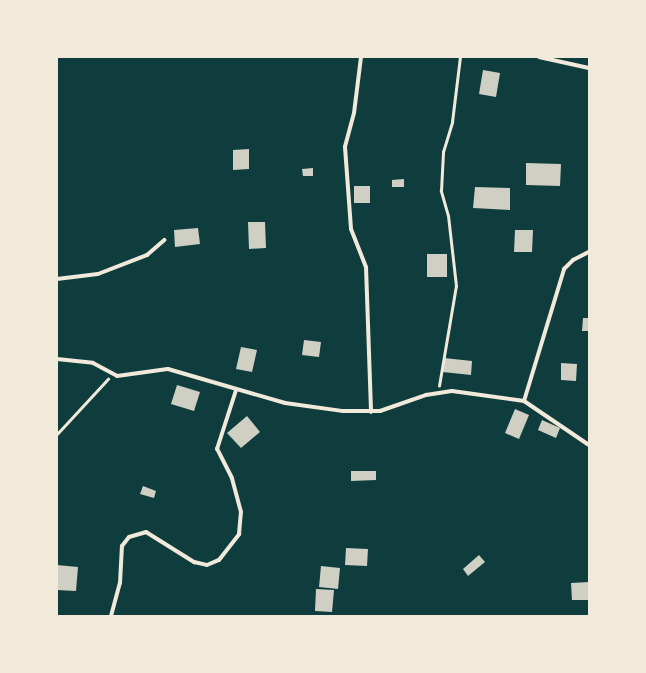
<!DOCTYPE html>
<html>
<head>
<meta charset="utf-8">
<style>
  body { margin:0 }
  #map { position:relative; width:646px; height:673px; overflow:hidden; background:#0f3d3e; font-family:"Fira Sans Condensed",sans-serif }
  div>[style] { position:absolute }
  .building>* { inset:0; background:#cfcfc3 }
  .path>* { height:2.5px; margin:-1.25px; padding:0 1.25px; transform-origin:1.25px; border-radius:1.25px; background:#f1e9da }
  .minor>* { height:4px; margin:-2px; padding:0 2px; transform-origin:2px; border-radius:2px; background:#f1e9da }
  span { translate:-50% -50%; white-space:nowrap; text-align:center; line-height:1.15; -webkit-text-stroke:3.5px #f1e9da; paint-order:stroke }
  .frame { position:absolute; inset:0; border:58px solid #f1e9da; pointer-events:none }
</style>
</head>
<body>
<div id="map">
  <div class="building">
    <div style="clip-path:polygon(483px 70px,500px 73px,496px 97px,479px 94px)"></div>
    <div style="clip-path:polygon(249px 149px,249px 169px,233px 170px,233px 150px)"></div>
    <div style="clip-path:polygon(526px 163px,561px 164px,560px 186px,526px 185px)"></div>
    <div style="clip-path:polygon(313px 168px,313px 176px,303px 176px,302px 169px)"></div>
    <div style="clip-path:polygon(404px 179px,404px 187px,392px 187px,392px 180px)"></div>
    <div style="clip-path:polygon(354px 186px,370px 186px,370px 203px,354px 203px)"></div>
    <div style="clip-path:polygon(475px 187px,510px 188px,510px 210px,473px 208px)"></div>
    <div style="clip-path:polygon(248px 222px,265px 222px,266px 248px,249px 249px)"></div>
    <div style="clip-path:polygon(198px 228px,200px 244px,175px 247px,174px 230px)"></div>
    <div style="clip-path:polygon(515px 230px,533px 230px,532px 252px,514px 252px)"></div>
    <div style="clip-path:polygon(427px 254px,447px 254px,447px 277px,427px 277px)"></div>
    <div style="clip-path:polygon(583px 318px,589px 318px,589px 331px,582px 331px)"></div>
    <div style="clip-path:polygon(304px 340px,321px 342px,319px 357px,302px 355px)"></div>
    <div style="clip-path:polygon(241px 347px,257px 350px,252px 372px,236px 369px)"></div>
    <div style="clip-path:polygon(444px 358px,472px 361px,471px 375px,443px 372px)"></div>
    <div style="clip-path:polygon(561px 363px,577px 364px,576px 381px,561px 380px)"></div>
    <div style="clip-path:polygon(177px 385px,200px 392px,194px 411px,171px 404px)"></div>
    <div style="clip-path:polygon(515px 409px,529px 415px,519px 439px,505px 433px)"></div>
    <div style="clip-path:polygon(247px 416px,260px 432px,241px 448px,227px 433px)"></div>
    <div style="clip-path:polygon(542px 420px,560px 428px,556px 438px,538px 430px)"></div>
    <div style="clip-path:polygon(351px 471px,376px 471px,376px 480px,351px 481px)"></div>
    <div style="clip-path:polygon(143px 486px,156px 491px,154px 498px,140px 494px)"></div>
    <div style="clip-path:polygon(346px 548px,368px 549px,367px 566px,345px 565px)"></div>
    <div style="clip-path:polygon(479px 555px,485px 562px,468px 576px,463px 569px)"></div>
    <div style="clip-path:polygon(57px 565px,78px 567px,76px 591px,57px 590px)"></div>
    <div style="clip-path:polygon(321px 566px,340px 568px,338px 589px,319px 587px)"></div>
    <div style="clip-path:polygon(589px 582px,589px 600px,572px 600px,571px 583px)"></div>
    <div style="clip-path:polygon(316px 589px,334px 590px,332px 612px,315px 611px)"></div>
  </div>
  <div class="path">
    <div style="left:439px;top:386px;width:101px;rotate:-80.4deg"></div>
    <div style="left:456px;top:286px;width:70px;rotate:-96.5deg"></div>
    <div style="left:448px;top:216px;width:26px;rotate:-106deg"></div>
    <div style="left:441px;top:191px;width:39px;rotate:-87deg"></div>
    <div style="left:443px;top:152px;width:31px;rotate:-73deg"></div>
    <div style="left:452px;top:122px;width:65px;rotate:-83deg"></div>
    <div style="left:57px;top:434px;width:75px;rotate:-47.2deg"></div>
  </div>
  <div class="minor">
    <div style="left:361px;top:57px;width:56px;rotate:97.1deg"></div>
    <div style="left:354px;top:113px;width:35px;rotate:105deg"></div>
    <div style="left:345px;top:147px;width:82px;rotate:85.8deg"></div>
    <div style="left:351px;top:229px;width:41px;rotate:68.5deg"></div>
    <div style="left:366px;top:267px;width:145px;rotate:88deg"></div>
    <div style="left:539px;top:57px;width:51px;rotate:12.4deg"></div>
    <div style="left:57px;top:279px;width:41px;rotate:-7deg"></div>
    <div style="left:98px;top:274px;width:53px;rotate:-21.2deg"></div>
    <div style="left:147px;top:255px;width:23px;rotate:-41deg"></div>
    <div style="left:57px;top:359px;width:36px;rotate:6deg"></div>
    <div style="left:93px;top:363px;width:27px;rotate:28deg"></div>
    <div style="left:117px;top:376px;width:51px;rotate:-7.8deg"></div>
    <div style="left:168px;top:369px;width:122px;rotate:16.2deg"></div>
    <div style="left:285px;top:403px;width:59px;rotate:7.9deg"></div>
    <div style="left:343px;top:411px;width:37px"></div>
    <div style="left:380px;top:411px;width:49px;rotate:-19.2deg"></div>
    <div style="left:426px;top:395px;width:26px;rotate:-9deg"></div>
    <div style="left:452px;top:391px;width:73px;rotate:7.9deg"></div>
    <div style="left:524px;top:401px;width:78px;rotate:34.1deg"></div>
    <div style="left:524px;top:401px;width:138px;rotate:-73.1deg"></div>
    <div style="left:564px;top:269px;width:13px;rotate:-45deg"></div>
    <div style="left:573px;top:260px;width:18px;rotate:-27deg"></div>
    <div style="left:111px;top:616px;width:34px;rotate:-75deg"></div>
    <div style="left:120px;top:583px;width:37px;rotate:-87deg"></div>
    <div style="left:122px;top:546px;width:11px;rotate:-52deg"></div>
    <div style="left:129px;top:537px;width:18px;rotate:-16deg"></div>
    <div style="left:146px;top:532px;width:57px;rotate:32deg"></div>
    <div style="left:194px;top:562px;width:13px;rotate:13deg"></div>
    <div style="left:207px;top:565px;width:13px;rotate:-23deg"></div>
    <div style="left:219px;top:560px;width:33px;rotate:-52deg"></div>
    <div style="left:239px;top:534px;width:22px;rotate:-85deg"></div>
    <div style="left:241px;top:512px;width:35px;rotate:-105deg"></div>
    <div style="left:232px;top:478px;width:33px;rotate:-117deg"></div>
    <div style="left:217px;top:449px;width:62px;rotate:-72.1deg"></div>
  </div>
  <div class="frame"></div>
</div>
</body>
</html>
